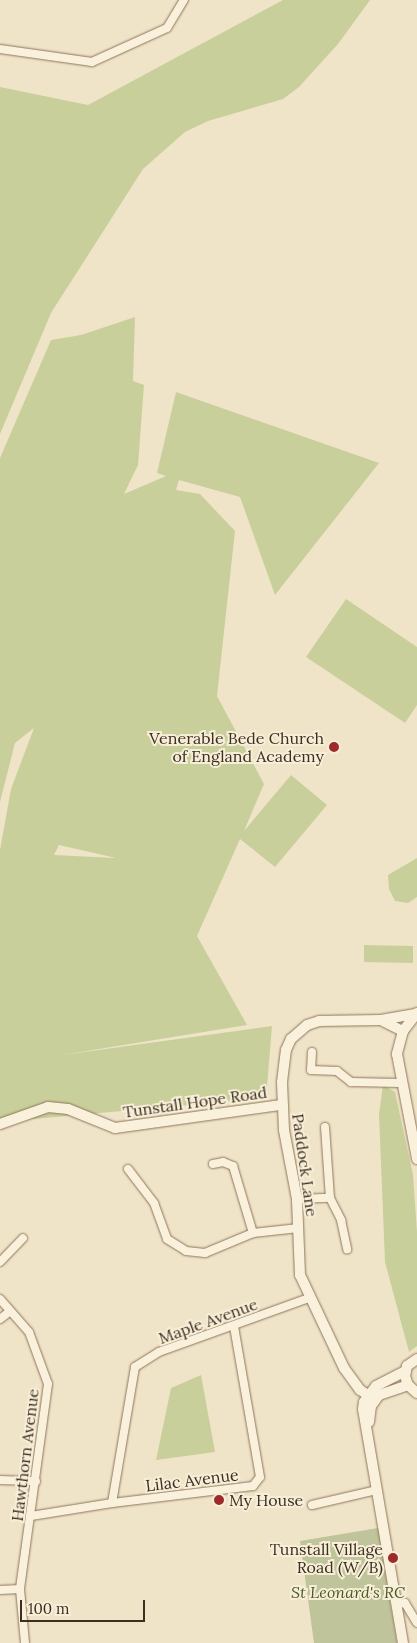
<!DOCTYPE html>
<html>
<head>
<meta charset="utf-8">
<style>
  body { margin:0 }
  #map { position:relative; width:417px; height:1643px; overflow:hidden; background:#f0e4c8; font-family:Lora,serif }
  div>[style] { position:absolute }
  .green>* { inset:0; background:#c9cf9b }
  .cemetery>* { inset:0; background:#bfc49a }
  .roads { filter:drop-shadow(0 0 1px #8d765c) drop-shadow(0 0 1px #8d765c) }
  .street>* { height:8px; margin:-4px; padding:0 4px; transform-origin:4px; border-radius:4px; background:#faf1dc }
  .secondary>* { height:10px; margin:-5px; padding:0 5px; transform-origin:5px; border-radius:5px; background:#faf1dc }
  .dots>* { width:14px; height:14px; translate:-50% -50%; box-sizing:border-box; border:2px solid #f7eed8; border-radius:50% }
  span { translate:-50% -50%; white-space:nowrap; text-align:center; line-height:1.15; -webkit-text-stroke:4px #f7eed8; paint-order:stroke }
  .poi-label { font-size:16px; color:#3d2e20 }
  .right { translate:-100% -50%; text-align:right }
  .left { translate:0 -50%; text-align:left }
  .street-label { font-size:16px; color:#3d2e20 }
  .park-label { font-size:16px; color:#4d5a26; font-style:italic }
  .scale { position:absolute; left:20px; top:1600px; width:125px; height:22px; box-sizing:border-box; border:2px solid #3d2e20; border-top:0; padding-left:6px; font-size:15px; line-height:18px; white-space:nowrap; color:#3d2e20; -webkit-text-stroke:4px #f7eed8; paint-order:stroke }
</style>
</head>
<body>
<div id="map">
  <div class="green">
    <div style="clip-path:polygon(283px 0,370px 0,338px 44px,299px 87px,283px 99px,208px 121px,185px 132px,143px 169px,51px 313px,0 434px,0 87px,88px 105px)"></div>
    <div style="clip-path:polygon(evenodd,135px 317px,133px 381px,144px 385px,138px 465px,124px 494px,166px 476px,157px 473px,176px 392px,379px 463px,275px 595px,240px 497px,179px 480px,176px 490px,200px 494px,235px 531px,217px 696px,264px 784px,244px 831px,291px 775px,327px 805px,275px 867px,240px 839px,197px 936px,247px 1025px,62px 1055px,272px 1026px,266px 1098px,0 1122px,0 850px,11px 789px,34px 728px,15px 743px,0 802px,0 458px,51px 340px,81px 335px,135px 317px,59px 845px,116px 858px,54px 855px,59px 845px)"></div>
    <div style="clip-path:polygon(346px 599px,417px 647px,417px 705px,405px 723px,306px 657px)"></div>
    <div style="clip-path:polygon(417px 858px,417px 897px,408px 903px,395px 901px,389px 889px,388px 875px)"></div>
    <div style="clip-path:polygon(364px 945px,413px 946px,413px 963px,364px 962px)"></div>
    <div style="clip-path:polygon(383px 1085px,395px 1092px,413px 1175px,417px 1232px,417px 1346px,409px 1352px,385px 1262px,379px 1114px)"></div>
    <div style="clip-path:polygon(201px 1375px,215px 1452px,156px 1460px,171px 1388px)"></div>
  </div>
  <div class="cemetery">
    <div style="clip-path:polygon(378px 1528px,397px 1643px,314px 1643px,300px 1541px)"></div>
  </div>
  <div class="roads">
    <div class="street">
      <div style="left:0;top:49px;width:93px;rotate:8deg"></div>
      <div style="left:92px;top:62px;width:82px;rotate:-24.4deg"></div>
      <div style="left:167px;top:28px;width:33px;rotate:-59deg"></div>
      <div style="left:312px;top:1052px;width:18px;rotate:93deg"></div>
      <div style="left:311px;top:1070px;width:26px;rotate:2deg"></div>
      <div style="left:337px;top:1071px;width:18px;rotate:38deg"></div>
      <div style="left:351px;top:1082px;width:49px;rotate:1.2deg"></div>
      <div style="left:325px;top:1127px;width:71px;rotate:86deg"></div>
      <div style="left:213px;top:1164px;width:10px;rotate:-11deg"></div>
      <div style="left:223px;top:1162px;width:11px;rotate:22deg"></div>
      <div style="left:233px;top:1166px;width:70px;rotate:73.4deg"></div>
      <div style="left:128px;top:1169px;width:43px;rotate:52.6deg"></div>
      <div style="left:154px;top:1203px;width:38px;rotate:70deg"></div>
      <div style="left:167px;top:1239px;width:22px;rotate:32deg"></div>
      <div style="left:186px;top:1251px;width:19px;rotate:6deg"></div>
      <div style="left:205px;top:1253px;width:52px;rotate:-22.6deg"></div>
      <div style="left:253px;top:1233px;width:46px;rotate:-6.2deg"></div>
      <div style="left:297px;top:1199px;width:33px;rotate:-2deg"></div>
      <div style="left:330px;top:1198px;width:25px;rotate:63deg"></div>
      <div style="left:341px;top:1220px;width:30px;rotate:78deg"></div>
      <div style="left:0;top:1262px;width:33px;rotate:-46deg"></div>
      <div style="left:0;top:1299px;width:44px;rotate:48.7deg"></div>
      <div style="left:29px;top:1332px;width:55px;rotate:69.9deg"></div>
      <div style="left:48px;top:1384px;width:207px;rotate:97.8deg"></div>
      <div style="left:20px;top:1589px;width:54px;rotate:84.7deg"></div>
      <div style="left:0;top:1319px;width:11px;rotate:-38deg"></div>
      <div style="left:0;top:1480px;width:36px;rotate:2deg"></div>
      <div style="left:112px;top:1503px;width:138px;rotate:-80.4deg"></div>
      <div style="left:135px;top:1367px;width:28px;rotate:-32deg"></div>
      <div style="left:159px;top:1352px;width:159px;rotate:-19.8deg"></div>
      <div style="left:312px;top:1505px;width:67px;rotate:-13deg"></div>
      <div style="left:31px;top:1516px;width:82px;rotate:-9.1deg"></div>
      <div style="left:112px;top:1503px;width:142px;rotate:-6.9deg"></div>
      <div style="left:253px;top:1486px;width:11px;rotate:-52deg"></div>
      <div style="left:260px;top:1477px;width:153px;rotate:-99.8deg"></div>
      <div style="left:0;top:1590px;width:20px;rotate:-3deg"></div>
      <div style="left:396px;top:1604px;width:9px;rotate:-6deg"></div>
      <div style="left:405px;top:1603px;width:23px;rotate:59deg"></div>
    </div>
    <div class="secondary">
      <div style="left:417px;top:1013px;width:23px;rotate:128deg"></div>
      <div style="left:403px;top:1031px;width:24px;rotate:105deg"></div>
      <div style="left:397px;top:1054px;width:107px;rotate:79.2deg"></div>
      <div style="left:381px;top:1020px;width:25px;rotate:27deg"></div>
      <div style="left:0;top:1124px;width:51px;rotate:-19.5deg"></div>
      <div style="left:48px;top:1107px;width:20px;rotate:6deg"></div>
      <div style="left:68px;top:1109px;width:51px;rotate:22deg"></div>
      <div style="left:115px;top:1128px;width:168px;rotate:-7.9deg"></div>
      <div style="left:417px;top:1359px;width:12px;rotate:145deg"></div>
      <div style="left:407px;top:1366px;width:10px;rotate:101deg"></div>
      <div style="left:405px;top:1376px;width:9px;rotate:72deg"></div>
      <div style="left:408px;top:1385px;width:12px;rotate:42deg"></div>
      <div style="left:375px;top:1400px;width:18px;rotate:-146deg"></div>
      <div style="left:360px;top:1390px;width:27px;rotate:-126deg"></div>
      <div style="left:344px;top:1368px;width:103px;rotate:-115.3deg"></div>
      <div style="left:300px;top:1275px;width:76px;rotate:-92.3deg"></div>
      <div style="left:297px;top:1199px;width:70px;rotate:-100.7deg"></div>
      <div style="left:284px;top:1130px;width:48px;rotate:-92.4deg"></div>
      <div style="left:282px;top:1082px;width:32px;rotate:-83deg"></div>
      <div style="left:286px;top:1050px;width:12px;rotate:-66deg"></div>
      <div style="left:291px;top:1039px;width:21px;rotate:-41deg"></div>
      <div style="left:307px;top:1025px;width:13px;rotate:-18deg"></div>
      <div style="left:319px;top:1021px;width:62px;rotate:-0.9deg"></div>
      <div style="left:381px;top:1020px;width:35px;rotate:-10deg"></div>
      <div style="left:369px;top:1422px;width:16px;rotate:-83deg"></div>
      <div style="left:371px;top:1406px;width:14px;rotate:-54deg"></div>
      <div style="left:379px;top:1395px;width:31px;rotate:-19deg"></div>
      <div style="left:403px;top:1643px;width:237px;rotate:-99.7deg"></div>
      <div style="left:363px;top:1409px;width:7px;rotate:-82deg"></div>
      <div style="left:364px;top:1402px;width:20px;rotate:-53deg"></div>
      <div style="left:376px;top:1386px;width:33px;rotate:-27deg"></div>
    </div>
  </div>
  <div class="dots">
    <div style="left:334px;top:747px;background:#9e2a2b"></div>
    <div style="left:219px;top:1500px;background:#9e2a2b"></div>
    <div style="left:393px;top:1558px;background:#9e2a2b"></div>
  </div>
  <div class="poi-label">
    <span class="right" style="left:324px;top:747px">Venerable Bede Church<br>of England Academy</span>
    <span class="left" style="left:229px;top:1500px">My House</span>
    <span class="right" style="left:383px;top:1558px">Tunstall Village<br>Road (W/B)</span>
  </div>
  <div class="street-label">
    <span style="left:195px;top:1102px;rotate:-8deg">Tunstall Hope Road</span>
    <span style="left:305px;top:1165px;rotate:82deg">Paddock Lane</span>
    <span style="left:208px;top:1321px;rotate:-20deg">Maple Avenue</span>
    <span style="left:25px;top:1455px;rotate:-83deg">Hawthorn Avenue</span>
    <span style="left:192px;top:1480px;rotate:-7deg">Lilac Avenue</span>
  </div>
  <div class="park-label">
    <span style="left:348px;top:1592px">St Leonard's RC</span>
  </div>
  <div class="scale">100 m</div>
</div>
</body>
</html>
